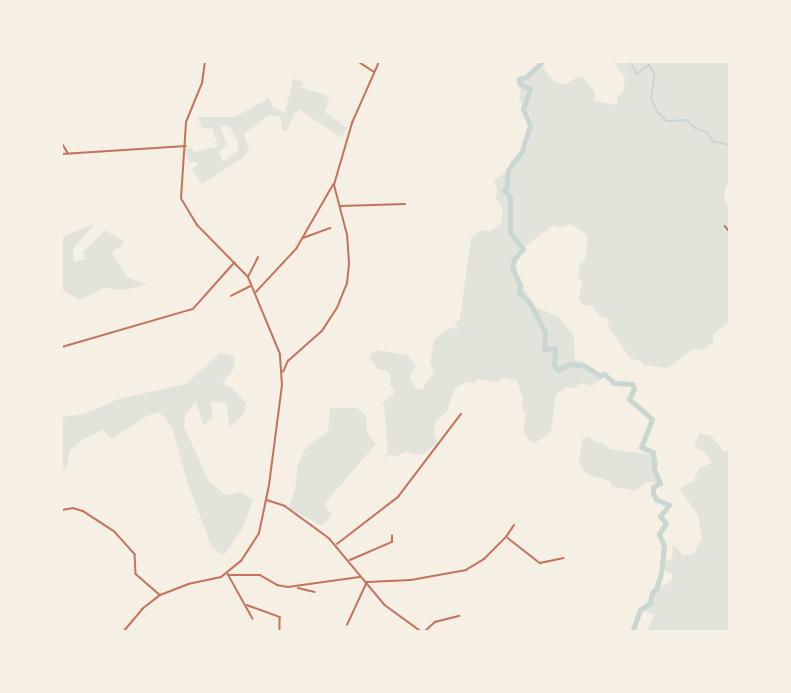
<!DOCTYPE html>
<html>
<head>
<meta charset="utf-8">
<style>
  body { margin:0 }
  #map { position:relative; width:791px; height:693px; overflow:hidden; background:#f6efe4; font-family:Georgia,serif }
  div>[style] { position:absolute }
  .green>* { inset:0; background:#e2e4dc }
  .stream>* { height:1.5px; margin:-0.75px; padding:0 0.75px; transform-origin:0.75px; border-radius:0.75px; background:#c9d6d2 }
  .river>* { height:5px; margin:-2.5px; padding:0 2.5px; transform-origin:2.5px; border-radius:2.5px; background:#c9d6d2 }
  .minor>* { height:1.5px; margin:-0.75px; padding:0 0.75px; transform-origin:0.75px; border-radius:0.75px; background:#c5725c }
  .tertiary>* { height:2px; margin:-1px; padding:0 1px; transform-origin:1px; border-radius:1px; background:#c5725c }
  span { translate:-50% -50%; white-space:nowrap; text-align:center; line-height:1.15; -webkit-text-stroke:4.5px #f6efe4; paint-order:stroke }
  .frame { position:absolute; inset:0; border:63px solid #f6efe4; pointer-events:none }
</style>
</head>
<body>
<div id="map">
  <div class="green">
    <div style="clip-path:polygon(608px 62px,729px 62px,730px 183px,726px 186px,724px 199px,730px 207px,729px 322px,714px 333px,713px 342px,702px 350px,693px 349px,667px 368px,644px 365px,640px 360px,631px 359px,608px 327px,609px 318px,600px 317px,592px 306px,583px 305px,579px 300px,582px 282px,578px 276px,580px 263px,585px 259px,588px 236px,571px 224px,561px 227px,552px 226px,516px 253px,514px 265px,516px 264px,519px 280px,536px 308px,558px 316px,574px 336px,575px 360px,584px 361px,584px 367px,603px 378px,591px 386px,582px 383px,576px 388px,567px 387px,556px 394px,551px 431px,535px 443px,531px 442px,523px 432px,526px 414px,522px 408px,523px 399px,517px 380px,503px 378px,498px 382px,479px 379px,474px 383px,465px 382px,454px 389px,447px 412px,436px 420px,434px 433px,437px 443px,422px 455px,404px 452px,398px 456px,389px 455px,383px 458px,388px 451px,384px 405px,381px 404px,393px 395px,394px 390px,390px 385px,391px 376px,387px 371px,378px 369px,370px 359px,371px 354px,376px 350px,408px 355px,416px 365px,409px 378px,417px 389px,422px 389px,434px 372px,430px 363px,434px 340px,449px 328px,458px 329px,455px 323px,460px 319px,471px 238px,482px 230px,491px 231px,501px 223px,503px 210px,496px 199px,497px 190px,494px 180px,509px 169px,511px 160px,521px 152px,522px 143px,528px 139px,531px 116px,519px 100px,522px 77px,538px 66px,542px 66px,554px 82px,568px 84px,578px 76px,583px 77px,595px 92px,594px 101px,616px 105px,618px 96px,623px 92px,625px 78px,613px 62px)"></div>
    <div style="clip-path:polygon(evenodd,293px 79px,304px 82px,302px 88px,326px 95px,329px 101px,325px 112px,347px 128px,342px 138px,300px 110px,294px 113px,287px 131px,283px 131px,280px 117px,268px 115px,244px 134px,249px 149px,244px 157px,202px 184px,192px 169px,198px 165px,196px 162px,189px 162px,185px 149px,191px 148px,195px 152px,218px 146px,212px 128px,202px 128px,197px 117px,235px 117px,269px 98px,273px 107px,285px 113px,293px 79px,229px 126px,238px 142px,238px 151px,223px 162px,219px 152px,227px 144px,220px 127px,229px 126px)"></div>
    <div style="clip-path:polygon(94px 224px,73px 249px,74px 262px,86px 259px,83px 252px,105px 230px,125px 242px,112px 253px,127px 277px,147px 284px,125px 290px,103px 288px,81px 300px,64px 291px,62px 286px,62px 237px)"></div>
    <div style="clip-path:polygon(220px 353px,233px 355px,235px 367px,222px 384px,231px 387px,246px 403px,244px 414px,229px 427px,227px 403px,211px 402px,213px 417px,203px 426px,196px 402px,186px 413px,184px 426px,208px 480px,225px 495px,241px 492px,253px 500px,243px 528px,224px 555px,212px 548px,186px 478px,173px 431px,165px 417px,157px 412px,143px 418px,112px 439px,103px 430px,83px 439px,70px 450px,66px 469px,62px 470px,62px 417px,85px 414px,118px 399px,186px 384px)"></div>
    <div style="clip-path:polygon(330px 408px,357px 408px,366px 415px,367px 432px,376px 444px,324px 504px,332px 515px,322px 526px,289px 508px,296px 485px,297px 468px,306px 447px,328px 432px)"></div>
    <div style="clip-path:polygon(700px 433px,711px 436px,724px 452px,729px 449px,729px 631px,647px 631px,654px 614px,644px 611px,648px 599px,654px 588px,664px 586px,672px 580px,672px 574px,666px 572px,662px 564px,672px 559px,673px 544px,683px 555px,694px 554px,702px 538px,698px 515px,680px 489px,694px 480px,700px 467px,712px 463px,705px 453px,694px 446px)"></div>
    <div style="clip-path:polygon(588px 436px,596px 442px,605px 444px,609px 449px,655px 455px,659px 460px,657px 470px,661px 479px,655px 483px,646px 482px,636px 490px,613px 487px,609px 481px,587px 474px,579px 463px,582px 440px)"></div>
  </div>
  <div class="stream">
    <div style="left:631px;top:62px;width:13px;rotate:63deg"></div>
    <div style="left:637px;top:74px;width:15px;rotate:-37deg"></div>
    <div style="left:649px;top:65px;width:10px;rotate:53deg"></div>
    <div style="left:655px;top:73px;width:26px;rotate:97deg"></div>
    <div style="left:652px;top:99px;width:13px;rotate:67deg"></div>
    <div style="left:657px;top:111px;width:14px;rotate:45deg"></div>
    <div style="left:667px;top:121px;width:20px;rotate:-3deg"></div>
    <div style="left:687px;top:120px;width:11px;rotate:45deg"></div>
    <div style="left:695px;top:128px;width:13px;rotate:18deg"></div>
    <div style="left:707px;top:132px;width:11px;rotate:56deg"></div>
    <div style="left:713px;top:141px;width:17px;rotate:13deg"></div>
  </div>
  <div class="river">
    <div style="left:542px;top:62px;width:22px;rotate:137deg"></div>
    <div style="left:526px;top:77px;width:7px;rotate:164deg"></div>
    <div style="left:519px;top:79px;width:5px;rotate:79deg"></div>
    <div style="left:520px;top:84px;width:11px;rotate:27deg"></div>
    <div style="left:530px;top:89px;width:21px;rotate:109deg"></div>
    <div style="left:523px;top:109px;width:17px;rotate:66deg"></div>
    <div style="left:530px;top:125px;width:27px;rotate:107deg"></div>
    <div style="left:522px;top:151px;width:24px;rotate:126deg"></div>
    <div style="left:508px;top:170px;width:16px;rotate:94deg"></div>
    <div style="left:507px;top:186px;width:5px;rotate:127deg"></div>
    <div style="left:504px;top:190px;width:9px;rotate:49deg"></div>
    <div style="left:510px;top:197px;width:35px;rotate:90deg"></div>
    <div style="left:510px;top:232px;width:21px;rotate:53deg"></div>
    <div style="left:523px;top:249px;width:13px;rotate:132deg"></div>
    <div style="left:514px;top:259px;width:8px;rotate:104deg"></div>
    <div style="left:512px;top:267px;width:20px;rotate:66deg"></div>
    <div style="left:520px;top:285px;width:7px;rotate:98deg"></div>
    <div style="left:519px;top:292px;width:18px;rotate:47deg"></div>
    <div style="left:531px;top:305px;width:30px;rotate:63deg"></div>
    <div style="left:545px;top:332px;width:17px;rotate:93deg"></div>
    <div style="left:544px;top:349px;width:11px;rotate:-5deg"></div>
    <div style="left:555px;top:348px;width:17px;rotate:93deg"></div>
    <div style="left:554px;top:365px;width:6px;rotate:51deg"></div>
    <div style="left:558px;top:370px;width:13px;rotate:-27deg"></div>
    <div style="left:570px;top:364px;width:15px;rotate:8deg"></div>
    <div style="left:585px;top:366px;width:17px;rotate:33deg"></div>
    <div style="left:599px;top:375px;width:5px;rotate:-11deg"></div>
    <div style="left:604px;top:374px;width:13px;rotate:42deg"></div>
    <div style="left:614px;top:383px;width:18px;rotate:3deg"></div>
    <div style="left:632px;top:384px;width:5px;rotate:68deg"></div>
    <div style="left:634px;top:389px;width:11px;rotate:117deg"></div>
    <div style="left:629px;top:399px;width:30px;rotate:41deg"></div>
    <div style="left:652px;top:419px;width:30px;rotate:111deg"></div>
    <div style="left:641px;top:447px;width:13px;rotate:23deg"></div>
    <div style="left:653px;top:452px;width:17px;rotate:87deg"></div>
    <div style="left:654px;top:469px;width:15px;rotate:67deg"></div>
    <div style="left:660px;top:483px;width:8px;rotate:150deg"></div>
    <div style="left:653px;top:487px;width:6px;rotate:90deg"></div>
    <div style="left:653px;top:493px;width:7px;rotate:63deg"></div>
    <div style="left:656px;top:499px;width:14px;rotate:25deg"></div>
    <div style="left:669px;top:505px;width:14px;rotate:129deg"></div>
    <div style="left:660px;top:516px;width:9px;rotate:49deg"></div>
    <div style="left:666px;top:523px;width:13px;rotate:122deg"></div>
    <div style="left:659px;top:534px;width:13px;rotate:67deg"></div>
    <div style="left:664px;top:546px;width:27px;rotate:96deg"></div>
    <div style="left:661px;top:573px;width:17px;rotate:107deg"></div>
    <div style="left:656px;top:589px;width:6px;rotate:135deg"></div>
    <div style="left:652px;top:593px;width:10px;rotate:101deg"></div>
    <div style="left:650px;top:603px;width:12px;rotate:145deg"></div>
    <div style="left:640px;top:610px;width:23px;rotate:110deg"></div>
  </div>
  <div class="minor">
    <div style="left:359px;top:62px;width:17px;rotate:33deg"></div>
    <div style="left:729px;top:62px;width:1px"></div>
    <div style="left:62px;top:143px;width:12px;rotate:59deg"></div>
    <div style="left:62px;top:154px;width:124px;rotate:-3.7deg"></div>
    <div style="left:340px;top:206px;width:65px;rotate:-1.8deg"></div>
    <div style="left:725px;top:226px;width:8px;rotate:50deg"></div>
    <div style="left:303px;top:238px;width:29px;rotate:-20deg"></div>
    <div style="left:248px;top:277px;width:22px;rotate:-63deg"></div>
    <div style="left:256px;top:292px;width:59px;rotate:-47.1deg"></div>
    <div style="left:296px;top:249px;width:74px;rotate:-60deg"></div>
    <div style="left:231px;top:296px;width:22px;rotate:-27deg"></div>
    <div style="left:62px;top:347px;width:136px;rotate:-16.2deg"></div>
    <div style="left:193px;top:309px;width:62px;rotate:-48.3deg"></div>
    <div style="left:283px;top:372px;width:12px;rotate:-66deg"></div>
    <div style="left:288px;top:361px;width:45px;rotate:-41.4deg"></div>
    <div style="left:322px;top:331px;width:27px;rotate:-57deg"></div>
    <div style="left:337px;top:308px;width:27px;rotate:-68deg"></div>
    <div style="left:347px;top:283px;width:20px;rotate:-84deg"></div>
    <div style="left:349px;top:263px;width:28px;rotate:-94deg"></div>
    <div style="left:347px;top:235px;width:52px;rotate:-104.6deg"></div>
    <div style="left:334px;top:185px;width:65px;rotate:-73.8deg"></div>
    <div style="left:352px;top:123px;width:67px;rotate:-66.1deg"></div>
    <div style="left:267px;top:500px;width:19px;rotate:18deg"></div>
    <div style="left:285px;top:506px;width:54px;rotate:36deg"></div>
    <div style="left:329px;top:538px;width:87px;rotate:50.1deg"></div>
    <div style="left:385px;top:605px;width:46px;rotate:36.1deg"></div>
    <div style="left:62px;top:510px;width:11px;rotate:-10deg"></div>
    <div style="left:73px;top:508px;width:10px;rotate:17deg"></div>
    <div style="left:83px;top:511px;width:38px;rotate:33deg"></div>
    <div style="left:115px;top:532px;width:30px;rotate:48deg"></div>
    <div style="left:135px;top:554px;width:20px;rotate:87deg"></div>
    <div style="left:136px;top:574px;width:32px;rotate:41deg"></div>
    <div style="left:508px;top:538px;width:41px;rotate:38deg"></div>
    <div style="left:540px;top:563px;width:24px;rotate:-12deg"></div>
    <div style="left:337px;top:544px;width:77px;rotate:-37.6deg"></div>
    <div style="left:398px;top:497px;width:104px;rotate:-52.8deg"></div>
    <div style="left:350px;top:560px;width:46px;rotate:-23.2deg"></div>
    <div style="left:392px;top:542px;width:6px;rotate:-90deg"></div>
    <div style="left:228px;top:574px;width:51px;rotate:60.9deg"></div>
    <div style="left:228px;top:575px;width:32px"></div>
    <div style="left:260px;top:575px;width:20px;rotate:30deg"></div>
    <div style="left:277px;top:585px;width:11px;rotate:10deg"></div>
    <div style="left:288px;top:587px;width:72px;rotate:-8deg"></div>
    <div style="left:298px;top:588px;width:17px;rotate:13deg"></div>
    <div style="left:247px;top:605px;width:35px;rotate:20deg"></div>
    <div style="left:280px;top:617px;width:15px;rotate:90deg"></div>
    <div style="left:347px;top:625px;width:47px;rotate:-65.1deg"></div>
    <div style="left:367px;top:582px;width:44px;rotate:-2.6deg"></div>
    <div style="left:411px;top:580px;width:56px;rotate:-10.3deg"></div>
    <div style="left:466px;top:570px;width:21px;rotate:-31deg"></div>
    <div style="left:484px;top:559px;width:31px;rotate:-45deg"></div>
    <div style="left:506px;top:537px;width:14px;rotate:-56deg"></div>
    <div style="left:424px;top:632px;width:15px;rotate:-42deg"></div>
    <div style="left:435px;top:622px;width:25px;rotate:-14deg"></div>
  </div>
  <div class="tertiary">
    <div style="left:123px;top:632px;width:30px;rotate:-50deg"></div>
    <div style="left:142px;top:609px;width:23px;rotate:-38deg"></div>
    <div style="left:160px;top:595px;width:30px;rotate:-21deg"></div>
    <div style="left:188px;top:584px;width:34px;rotate:-12deg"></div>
    <div style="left:221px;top:577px;width:26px;rotate:-39deg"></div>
    <div style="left:241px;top:561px;width:33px;rotate:-57deg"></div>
    <div style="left:259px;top:533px;width:49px;rotate:-78.2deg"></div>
    <div style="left:269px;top:485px;width:101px;rotate:-82.6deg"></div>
    <div style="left:282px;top:385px;width:31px;rotate:-94deg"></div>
    <div style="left:280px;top:354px;width:83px;rotate:-112.6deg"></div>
    <div style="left:248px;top:277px;width:73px;rotate:-134.4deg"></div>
    <div style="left:197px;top:225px;width:31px;rotate:-121deg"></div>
    <div style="left:181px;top:198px;width:76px;rotate:-86.2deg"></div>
    <div style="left:186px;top:122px;width:42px;rotate:-67.7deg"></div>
    <div style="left:202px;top:83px;width:21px;rotate:-82deg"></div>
  </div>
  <div class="frame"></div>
</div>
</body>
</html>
